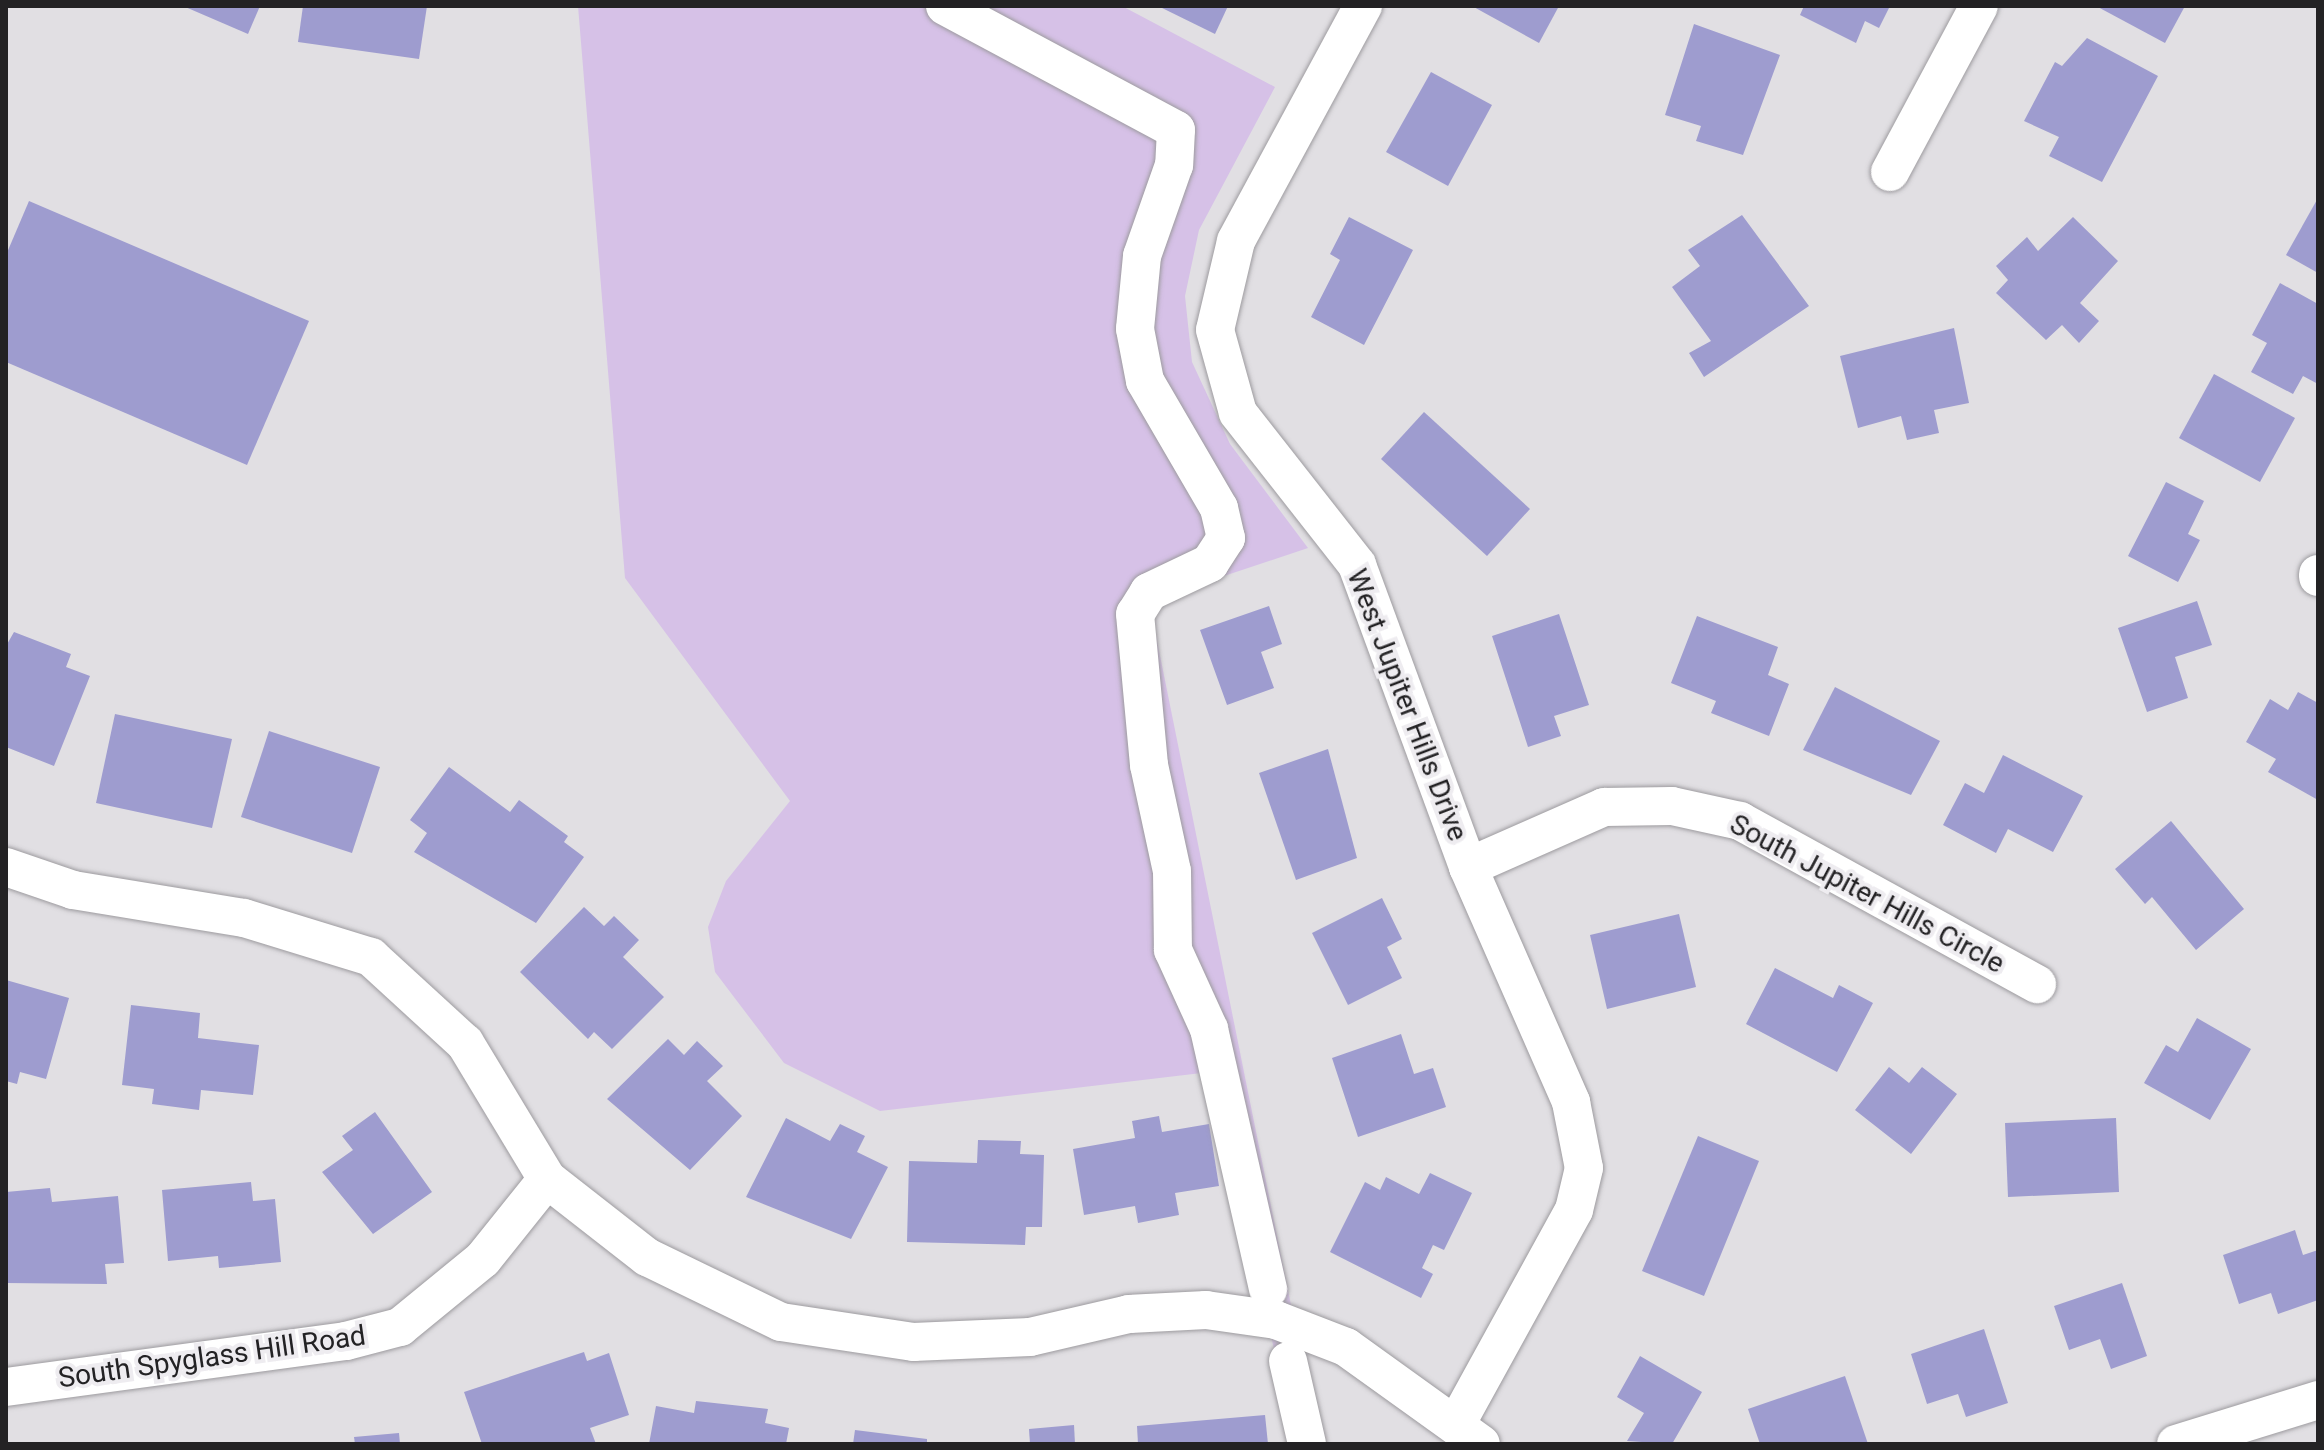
<!DOCTYPE html>
<html>
<head>
<meta charset="utf-8">
<style>
  body { margin:0 }
  #map { position:relative; width:2324px; height:1450px; overflow:hidden; background:#e1dfe3; font-family:Roboto,sans-serif }
  div>[style] { position:absolute }
  .green>* { inset:0; background:#d6c1e7 }
  .building>* { inset:0; background:#9e9ccf }
  .roads { filter:drop-shadow(0 0 2px #9d9b9f) drop-shadow(0 0 2px #9d9b9f) }
  .minor>* { height:38px; margin:-19px; padding:0 19px; transform-origin:19px; border-radius:19px; background:#fff }
  span { translate:-50% -50%; white-space:nowrap; text-align:center; line-height:1.15; -webkit-text-stroke:8px #eeecf0; paint-order:stroke }
  .street-label { font-size:28px; color:#232224 }
  .frame { position:absolute; inset:0; border:8px solid #232224; pointer-events:none }
</style>
</head>
<body>
<div id="map">
  <div class="green">
    <div style="clip-path:polygon(578px 6px,1122px 6px,1275px 87px,1199px 230px,1185px 296px,1192px 362px,1230px 444px,1308px 548px,1149px 601px,1319px 1444px,1296px 1444px,1210px 1072px,880px 1111px,784px 1063px,715px 972px,708px 927px,726px 881px,790px 801px,625px 578px)"></div>
  </div>
  <div class="building">
    <div style="clip-path:polygon(183px 6px,260px 6px,248px 34px)"></div>
    <div style="clip-path:polygon(303px 6px,427px 6px,419px 59px,298px 42px)"></div>
    <div style="clip-path:polygon(1158px 6px,1228px 6px,1215px 34px)"></div>
    <div style="clip-path:polygon(1472px 6px,1559px 6px,1539px 43px)"></div>
    <div style="clip-path:polygon(1804px 6px,1890px 6px,1879px 28px,1865px 21px,1856px 43px,1800px 15px)"></div>
    <div style="clip-path:polygon(2096px 6px,2185px 6px,2165px 43px)"></div>
    <div style="clip-path:polygon(1694px 24px,1780px 55px,1743px 155px,1696px 141px,1701px 126px,1665px 115px)"></div>
    <div style="clip-path:polygon(2087px 38px,2158px 76px,2102px 182px,2049px 156px,2059px 137px,2024px 121px,2055px 62px,2062px 66px)"></div>
    <div style="clip-path:polygon(1431px 72px,1492px 105px,1448px 186px,1386px 152px)"></div>
    <div style="clip-path:polygon(2318px 198px,2318px 273px,2286px 255px)"></div>
    <div style="clip-path:polygon(29px 201px,309px 321px,247px 465px,6px 362px,6px 255px)"></div>
    <div style="clip-path:polygon(1742px 215px,1809px 306px,1704px 377px,1689px 353px,1711px 341px,1672px 287px,1700px 266px,1688px 250px)"></div>
    <div style="clip-path:polygon(1349px 217px,1413px 250px,1364px 345px,1311px 317px,1340px 260px,1330px 254px)"></div>
    <div style="clip-path:polygon(2073px 217px,2118px 261px,2080px 303px,2099px 321px,2079px 343px,2062px 325px,2046px 340px,1996px 293px,2008px 280px,1996px 266px,2027px 237px,2038px 251px)"></div>
    <div style="clip-path:polygon(2280px 283px,2318px 304px,2318px 384px,2303px 376px,2293px 394px,2251px 372px,2267px 343px,2252px 335px)"></div>
    <div style="clip-path:polygon(1954px 328px,1969px 403px,1934px 410px,1939px 433px,1907px 440px,1901px 416px,1858px 428px,1840px 356px)"></div>
    <div style="clip-path:polygon(2214px 374px,2295px 418px,2260px 482px,2179px 438px)"></div>
    <div style="clip-path:polygon(1424px 412px,1530px 509px,1487px 556px,1381px 459px)"></div>
    <div style="clip-path:polygon(2166px 482px,2204px 501px,2188px 534px,2200px 540px,2178px 582px,2128px 556px)"></div>
    <div style="clip-path:polygon(2197px 601px,2212px 645px,2175px 657px,2188px 698px,2147px 712px,2118px 628px)"></div>
    <div style="clip-path:polygon(1269px 606px,1282px 644px,1261px 652px,1274px 688px,1227px 705px,1200px 630px)"></div>
    <div style="clip-path:polygon(1559px 614px,1589px 705px,1554px 716px,1561px 736px,1528px 747px,1492px 636px)"></div>
    <div style="clip-path:polygon(1697px 616px,1778px 647px,1768px 675px,1789px 684px,1769px 736px,1711px 713px,1716px 701px,1671px 683px)"></div>
    <div style="clip-path:polygon(14px 632px,71px 654px,66px 667px,90px 676px,54px 766px,6px 747px,6px 646px)"></div>
    <div style="clip-path:polygon(1835px 687px,1940px 741px,1911px 795px,1803px 750px)"></div>
    <div style="clip-path:polygon(2298px 692px,2318px 703px,2318px 800px,2268px 772px,2276px 759px,2246px 742px,2270px 699px,2288px 710px)"></div>
    <div style="clip-path:polygon(115px 714px,232px 739px,212px 828px,96px 803px)"></div>
    <div style="clip-path:polygon(269px 731px,380px 767px,352px 853px,241px 817px)"></div>
    <div style="clip-path:polygon(1328px 749px,1357px 858px,1296px 880px,1259px 773px)"></div>
    <div style="clip-path:polygon(2003px 755px,2083px 796px,2053px 852px,2008px 829px,1996px 853px,1943px 825px,1965px 783px,1984px 793px)"></div>
    <div style="clip-path:polygon(449px 767px,510px 812px,519px 800px,568px 836px,564px 842px,584px 857px,536px 923px,414px 852px,427px 833px,410px 820px)"></div>
    <div style="clip-path:polygon(2171px 821px,2244px 909px,2196px 950px,2152px 897px,2145px 904px,2115px 869px)"></div>
    <div style="clip-path:polygon(1382px 898px,1402px 939px,1387px 947px,1402px 978px,1348px 1005px,1312px 933px)"></div>
    <div style="clip-path:polygon(584px 907px,604px 926px,614px 916px,639px 940px,623px 957px,664px 997px,612px 1049px,594px 1032px,588px 1039px,520px 972px)"></div>
    <div style="clip-path:polygon(1679px 914px,1696px 987px,1607px 1009px,1590px 935px)"></div>
    <div style="clip-path:polygon(1775px 968px,1833px 998px,1839px 985px,1873px 1003px,1837px 1072px,1746px 1024px)"></div>
    <div style="clip-path:polygon(6px 980px,69px 998px,46px 1079px,20px 1072px,17px 1084px,6px 1081px)"></div>
    <div style="clip-path:polygon(131px 1005px,200px 1013px,198px 1038px,259px 1045px,253px 1095px,201px 1090px,199px 1110px,152px 1104px,154px 1089px,122px 1085px)"></div>
    <div style="clip-path:polygon(2197px 1018px,2251px 1049px,2210px 1120px,2144px 1083px,2166px 1045px,2178px 1052px)"></div>
    <div style="clip-path:polygon(1401px 1034px,1414px 1074px,1433px 1068px,1446px 1107px,1358px 1137px,1332px 1058px)"></div>
    <div style="clip-path:polygon(668px 1039px,684px 1055px,697px 1041px,723px 1066px,707px 1081px,742px 1116px,690px 1170px,607px 1099px)"></div>
    <div style="clip-path:polygon(1889px 1067px,1909px 1083px,1922px 1067px,1957px 1094px,1911px 1154px,1855px 1110px)"></div>
    <div style="clip-path:polygon(375px 1112px,432px 1192px,373px 1234px,322px 1172px,353px 1150px,342px 1136px)"></div>
    <div style="clip-path:polygon(1159px 1116px,1162px 1132px,1209px 1124px,1219px 1186px,1175px 1193px,1179px 1215px,1138px 1223px,1135px 1206px,1084px 1215px,1073px 1149px,1135px 1138px,1132px 1121px)"></div>
    <div style="clip-path:polygon(786px 1118px,830px 1141px,840px 1124px,865px 1136px,857px 1152px,888px 1167px,851px 1239px,746px 1197px)"></div>
    <div style="clip-path:polygon(2116px 1118px,2119px 1192px,2008px 1197px,2005px 1123px)"></div>
    <div style="clip-path:polygon(1698px 1136px,1759px 1161px,1704px 1296px,1642px 1271px)"></div>
    <div style="clip-path:polygon(978px 1140px,1021px 1141px,1020px 1154px,1044px 1155px,1042px 1227px,1026px 1227px,1025px 1245px,907px 1242px,909px 1161px,977px 1163px)"></div>
    <div style="clip-path:polygon(1430px 1173px,1472px 1193px,1444px 1250px,1433px 1245px,1422px 1268px,1433px 1274px,1421px 1298px,1330px 1252px,1365px 1182px,1380px 1190px,1386px 1177px,1419px 1194px)"></div>
    <div style="clip-path:polygon(251px 1182px,253px 1201px,275px 1199px,281px 1262px,219px 1268px,218px 1256px,168px 1261px,162px 1190px)"></div>
    <div style="clip-path:polygon(50px 1188px,52px 1202px,118px 1196px,124px 1263px,105px 1264px,107px 1284px,6px 1283px,6px 1192px)"></div>
    <div style="clip-path:polygon(2295px 1230px,2303px 1255px,2318px 1250px,2318px 1300px,2278px 1314px,2271px 1293px,2239px 1304px,2223px 1255px)"></div>
    <div style="clip-path:polygon(2122px 1283px,2147px 1356px,2111px 1369px,2100px 1339px,2069px 1350px,2054px 1306px)"></div>
    <div style="clip-path:polygon(1984px 1329px,2008px 1403px,1966px 1417px,1958px 1394px,1927px 1404px,1911px 1354px)"></div>
    <div style="clip-path:polygon(584px 1352px,587px 1361px,609px 1353px,629px 1415px,590px 1428px,596px 1444px,482px 1444px,464px 1392px)"></div>
    <div style="clip-path:polygon(1640px 1356px,1702px 1392px,1672px 1444px,1627px 1441px,1644px 1413px,1617px 1397px)"></div>
    <div style="clip-path:polygon(1845px 1376px,1868px 1444px,1760px 1444px,1748px 1409px)"></div>
    <div style="clip-path:polygon(696px 1401px,768px 1409px,765px 1423px,789px 1428px,786px 1444px,649px 1444px,656px 1406px,694px 1413px)"></div>
    <div style="clip-path:polygon(1265px 1415px,1268px 1444px,1138px 1444px,1137px 1426px)"></div>
    <div style="clip-path:polygon(1074px 1425px,1075px 1444px,1030px 1444px,1029px 1429px)"></div>
    <div style="clip-path:polygon(855px 1430px,927px 1439px,927px 1444px,853px 1444px)"></div>
    <div style="clip-path:polygon(399px 1433px,400px 1444px,355px 1444px,354px 1437px)"></div>
  </div>
  <div class="roads">
    <div class="minor">
      <div style="left:945px;top:6px;width:262px;rotate:28.2deg"></div>
      <div style="left:1176px;top:130px;width:35px;rotate:93deg"></div>
      <div style="left:1174px;top:165px;width:96px;rotate:109.4deg"></div>
      <div style="left:1142px;top:256px;width:73px;rotate:95.5deg"></div>
      <div style="left:1135px;top:329px;width:53px;rotate:79.1deg"></div>
      <div style="left:1145px;top:381px;width:147px;rotate:59.8deg"></div>
      <div style="left:1219px;top:508px;width:31px;rotate:77deg"></div>
      <div style="left:1226px;top:538px;width:30px;rotate:123deg"></div>
      <div style="left:1210px;top:563px;width:68px;rotate:154.6deg"></div>
      <div style="left:1149px;top:592px;width:26px;rotate:122deg"></div>
      <div style="left:1135px;top:614px;width:152px;rotate:84.7deg"></div>
      <div style="left:1149px;top:765px;width:108px;rotate:77.8deg"></div>
      <div style="left:1172px;top:871px;width:79px;rotate:89.3deg"></div>
      <div style="left:1173px;top:950px;width:87px;rotate:65.5deg"></div>
      <div style="left:1209px;top:1029px;width:267px;rotate:77.2deg"></div>
      <div style="left:1363px;top:6px;width:267px;rotate:118.4deg"></div>
      <div style="left:1236px;top:241px;width:91px;rotate:103.3deg"></div>
      <div style="left:1215px;top:330px;width:86px;rotate:74.5deg"></div>
      <div style="left:1238px;top:413px;width:193px;rotate:51.9deg"></div>
      <div style="left:1357px;top:565px;width:322px;rotate:69.8deg"></div>
      <div style="left:1468px;top:867px;width:257px;rotate:66.3deg"></div>
      <div style="left:1571px;top:1102px;width:67px;rotate:78.9deg"></div>
      <div style="left:1584px;top:1168px;width:43px;rotate:103.4deg"></div>
      <div style="left:1574px;top:1210px;width:245px;rotate:118.8deg"></div>
      <div style="left:1890px;top:172px;width:188px;rotate:-61.8deg"></div>
      <div style="left:2318px;top:574px;width:3px;rotate:90deg"></div>
      <div style="left:6px;top:867px;width:71px;rotate:18.9deg"></div>
      <div style="left:73px;top:890px;width:173px;rotate:9.3deg"></div>
      <div style="left:244px;top:918px;width:133px;rotate:17.1deg"></div>
      <div style="left:371px;top:957px;width:127px;rotate:42.5deg"></div>
      <div style="left:465px;top:1043px;width:159px;rotate:58.9deg"></div>
      <div style="left:547px;top:1179px;width:127px;rotate:38deg"></div>
      <div style="left:647px;top:1257px;width:149px;rotate:25.9deg"></div>
      <div style="left:781px;top:1322px;width:134px;rotate:8.6deg"></div>
      <div style="left:913px;top:1342px;width:117px;rotate:-2.4deg"></div>
      <div style="left:1030px;top:1337px;width:102px;rotate:-13.1deg"></div>
      <div style="left:1129px;top:1314px;width:77px;rotate:-3deg"></div>
      <div style="left:1206px;top:1310px;width:71px;rotate:8.1deg"></div>
      <div style="left:1276px;top:1320px;width:75px;rotate:21.1deg"></div>
      <div style="left:1346px;top:1347px;width:166px;rotate:35.7deg"></div>
      <div style="left:1468px;top:867px;width:149px;rotate:-23.8deg"></div>
      <div style="left:1604px;top:807px;width:68px;rotate:-0.8deg"></div>
      <div style="left:1672px;top:806px;width:70px;rotate:12.4deg"></div>
      <div style="left:1740px;top:821px;width:339px;rotate:28.8deg"></div>
      <div style="left:1288px;top:1361px;width:85px;rotate:77.1deg"></div>
      <div style="left:6px;top:1387px;width:343px;rotate:-7.7deg"></div>
      <div style="left:346px;top:1341px;width:56px;rotate:-14.5deg"></div>
      <div style="left:400px;top:1327px;width:107px;rotate:-39.3deg"></div>
      <div style="left:483px;top:1259px;width:102px;rotate:-51.3deg"></div>
      <div style="left:2176px;top:1444px;width:149px;rotate:-17.2deg"></div>
    </div>
  </div>
  <div class="street-label">
    <span style="left:1407px;top:705px;rotate:69deg">West Jupiter Hills Drive</span>
    <span style="left:1867px;top:894px;rotate:28deg">South Jupiter Hills Circle</span>
    <span style="left:212px;top:1357px;rotate:-8deg">South Spyglass Hill Road</span>
  </div>
  <div class="frame"></div>
</div>
</body>
</html>
